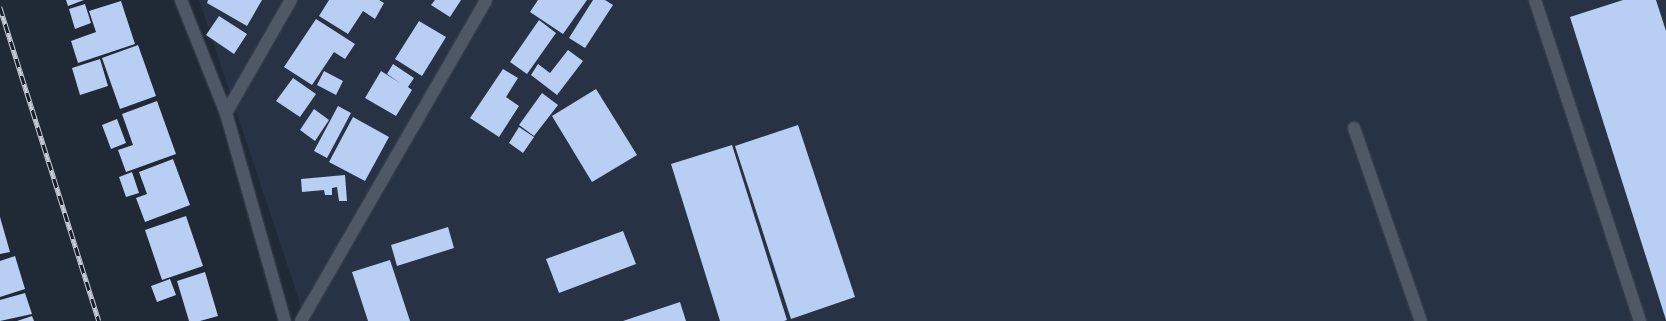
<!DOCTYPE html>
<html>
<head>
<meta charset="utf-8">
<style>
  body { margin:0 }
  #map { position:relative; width:1666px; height:321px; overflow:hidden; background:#202936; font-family:Helvetica,sans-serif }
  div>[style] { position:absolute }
  .built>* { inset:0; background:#273245 }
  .building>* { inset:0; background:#b8cef3 }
  .roads { filter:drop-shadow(0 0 1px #404652) drop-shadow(0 0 1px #404652) }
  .minor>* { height:12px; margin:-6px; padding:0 6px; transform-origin:6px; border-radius:6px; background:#4f5867 }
  .rail>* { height:4.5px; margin-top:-2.25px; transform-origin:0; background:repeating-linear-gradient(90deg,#171f2c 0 9px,#c6cbd5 0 18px); box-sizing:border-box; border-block:1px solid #c6cbd5 }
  span { translate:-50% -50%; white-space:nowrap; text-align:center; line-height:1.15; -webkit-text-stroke:4px #171f2c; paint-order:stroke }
</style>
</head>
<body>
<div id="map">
  <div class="built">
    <div style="clip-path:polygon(199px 0,1666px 0,1666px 321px,306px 321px)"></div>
  </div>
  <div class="building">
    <div style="clip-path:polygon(66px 0,84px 0,68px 6px)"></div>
    <div style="clip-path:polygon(208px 0,262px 0,247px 26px,207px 3px)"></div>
    <div style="clip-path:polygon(329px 0,379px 0,384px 3px,375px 19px,363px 11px,348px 34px,319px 16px)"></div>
    <div style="clip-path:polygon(435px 0,461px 0,450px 17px,431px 5px)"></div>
    <div style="clip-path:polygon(538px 0,587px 0,563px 34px,530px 12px)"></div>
    <div style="clip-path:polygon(593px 0,605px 0,613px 5px,585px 48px,569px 38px)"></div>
    <div style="clip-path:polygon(1623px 0,1656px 0,1666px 31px,1666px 320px,1570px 17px)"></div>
    <div style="clip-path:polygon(121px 1px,135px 44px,78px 63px,71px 41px,96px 32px,89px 11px)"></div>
    <div style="clip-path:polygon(85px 4px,91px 23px,75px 29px,69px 9px)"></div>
    <div style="clip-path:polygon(219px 16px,247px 34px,234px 54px,206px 35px)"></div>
    <div style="clip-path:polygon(316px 19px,355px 44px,345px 59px,334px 52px,312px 85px,284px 67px)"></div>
    <div style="clip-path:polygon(539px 20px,556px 33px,527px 74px,510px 62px)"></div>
    <div style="clip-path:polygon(419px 21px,446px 37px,422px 76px,395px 59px)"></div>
    <div style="clip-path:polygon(138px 45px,156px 96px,120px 109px,102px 58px)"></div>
    <div style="clip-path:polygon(568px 50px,583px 61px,557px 95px,531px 75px,538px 64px,550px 73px)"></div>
    <div style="clip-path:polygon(100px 59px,108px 86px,80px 95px,72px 68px)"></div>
    <div style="clip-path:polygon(393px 64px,414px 78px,408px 87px,412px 90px,396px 116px,365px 98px,381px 71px,400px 83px,387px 74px)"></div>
    <div style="clip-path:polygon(503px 69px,518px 78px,506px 97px,519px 106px,499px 137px,470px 118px)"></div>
    <div style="clip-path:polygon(324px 71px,343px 81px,336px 95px,317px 85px)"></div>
    <div style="clip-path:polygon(293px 78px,316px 94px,300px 117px,276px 101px)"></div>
    <div style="clip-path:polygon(596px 89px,637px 155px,592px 182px,552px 116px)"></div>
    <div style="clip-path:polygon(542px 93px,558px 105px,534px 136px,519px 125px)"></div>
    <div style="clip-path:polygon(157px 101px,176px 154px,126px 172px,118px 150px,133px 145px,122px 114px)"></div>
    <div style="clip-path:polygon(338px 106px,351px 113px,327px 158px,314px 151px)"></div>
    <div style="clip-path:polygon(314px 109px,329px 120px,315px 141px,300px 130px)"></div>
    <div style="clip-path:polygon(353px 117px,389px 137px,365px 181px,329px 162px)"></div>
    <div style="clip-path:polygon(117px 119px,126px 143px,111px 149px,102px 125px)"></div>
    <div style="clip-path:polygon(798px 125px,855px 297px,791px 319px,735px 146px)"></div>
    <div style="clip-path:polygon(519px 127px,534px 137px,523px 153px,509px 143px)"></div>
    <div style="clip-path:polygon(732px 145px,787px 320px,784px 321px,720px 321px,671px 164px)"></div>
    <div style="clip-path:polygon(173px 159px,190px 205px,145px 222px,136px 198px,147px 194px,139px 172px)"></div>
    <div style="clip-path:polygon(132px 172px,139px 193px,126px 197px,119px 177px)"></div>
    <div style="clip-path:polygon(345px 175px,347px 201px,339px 201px,337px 187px,332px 188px,332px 195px,325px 195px,324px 190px,302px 192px,301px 179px)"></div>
    <div style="clip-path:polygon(186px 216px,203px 266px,162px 280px,145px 230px)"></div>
    <div style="clip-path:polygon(0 217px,10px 252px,0 254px)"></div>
    <div style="clip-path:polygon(448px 227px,454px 248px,397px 266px,391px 245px)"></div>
    <div style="clip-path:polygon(623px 231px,636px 264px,559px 293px,546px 259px)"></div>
    <div style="clip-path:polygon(15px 256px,25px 289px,0 297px,0 261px)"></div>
    <div style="clip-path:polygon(390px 260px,410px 321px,368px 321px,352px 272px)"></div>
    <div style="clip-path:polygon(205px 272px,218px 316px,200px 321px,189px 321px,177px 281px)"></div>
    <div style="clip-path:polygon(170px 279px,176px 295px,157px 302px,151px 286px)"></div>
    <div style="clip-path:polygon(25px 293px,32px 314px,0 321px,0 300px)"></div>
    <div style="clip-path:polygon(680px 302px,686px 321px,623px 321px)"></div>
    <div style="clip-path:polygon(32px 316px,34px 321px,17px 321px)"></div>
  </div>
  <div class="roads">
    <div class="minor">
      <div style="left:181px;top:0;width:122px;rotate:68.3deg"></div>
      <div style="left:226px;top:113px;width:216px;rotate:74.2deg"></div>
      <div style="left:1535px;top:0;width:338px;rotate:71.9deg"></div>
      <div style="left:226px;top:113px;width:130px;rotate:-60.1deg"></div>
      <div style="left:1354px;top:128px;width:204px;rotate:70.9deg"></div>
      <div style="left:301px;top:321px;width:370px;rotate:-60deg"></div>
    </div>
  </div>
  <div class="rail">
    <div style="left:0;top:7px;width:329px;rotate:72.5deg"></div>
  </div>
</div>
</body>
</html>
